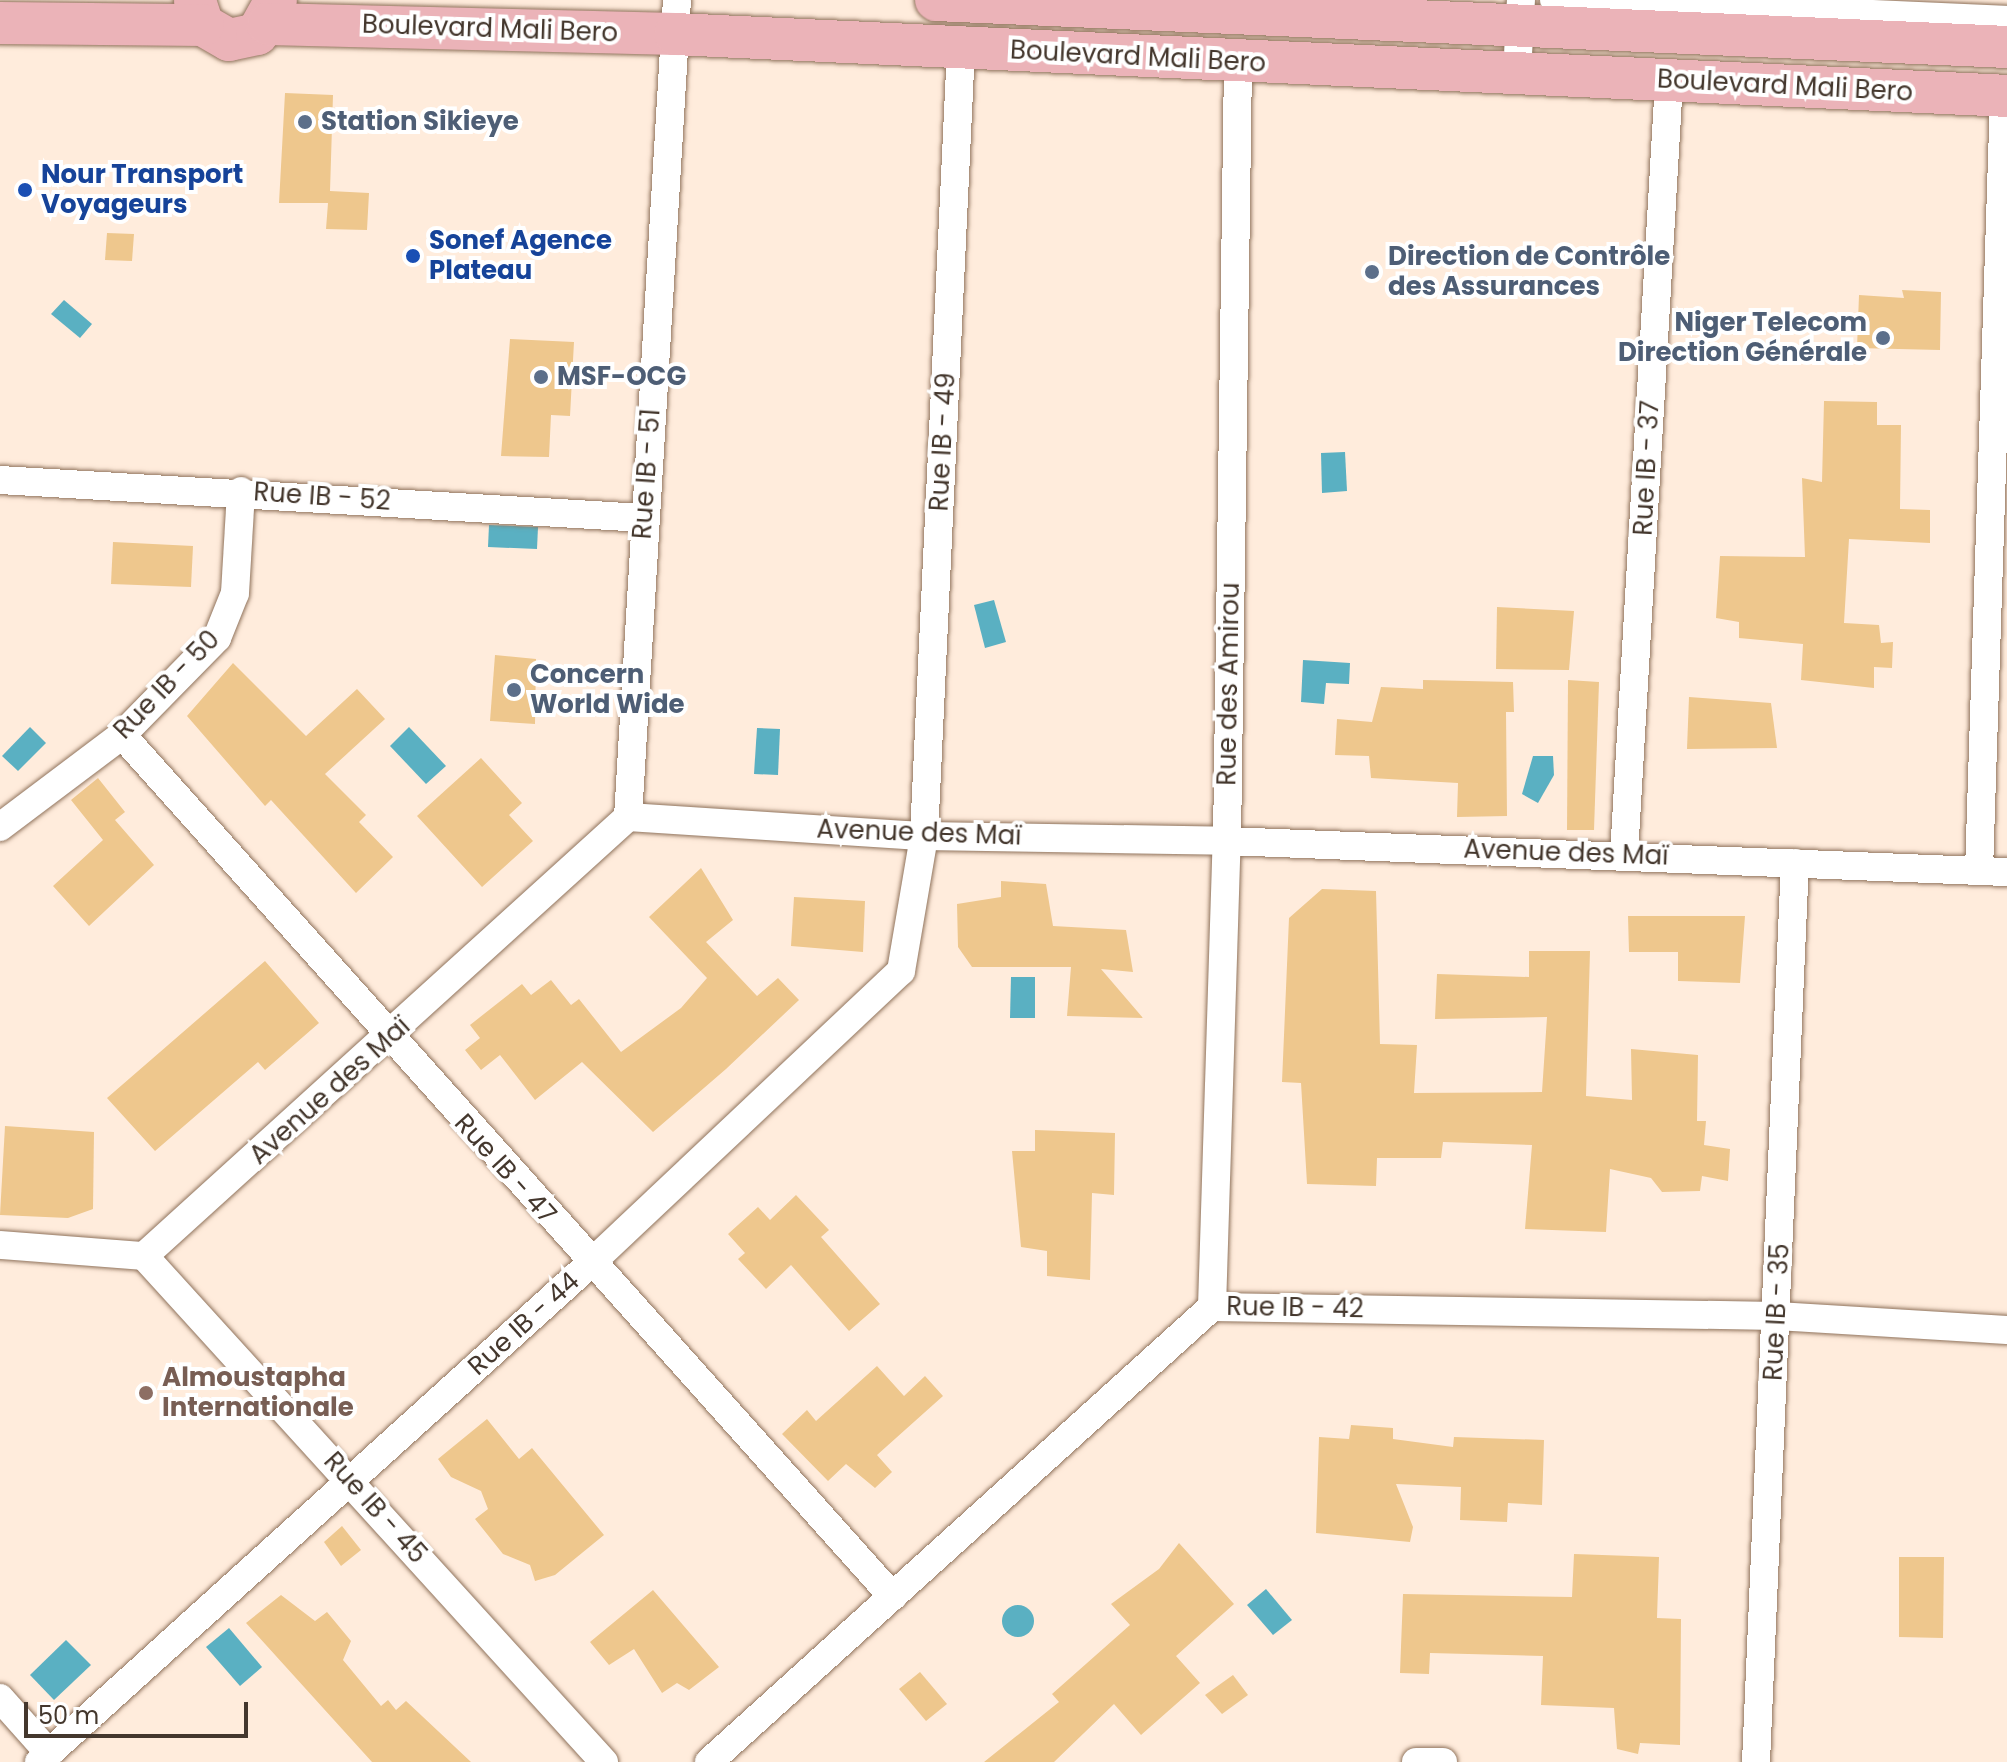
<!DOCTYPE html>
<html>
<head>
<meta charset="utf-8">
<style>
  body { margin:0 }
  #map { position:relative; width:2007px; height:1762px; overflow:hidden; background:#ffecdc; font-family:Poppins,sans-serif }
  div>[style] { position:absolute }
  .water>* { inset:0; background:#5ab0c2 }
  .round { border-radius:50% }
  .building>* { inset:0; background:#eec78d }
  .roads { filter:drop-shadow(0 0 2px #90735c) drop-shadow(0 0 2px #90735c) }
  .street>* { height:28px; margin:-14px; padding:0 14px; transform-origin:14px; border-radius:14px; background:#fff }
  .primary>* { height:42px; margin:-21px; padding:0 21px; transform-origin:21px; border-radius:21px; background:#ebb3b8 }
  .dots>* { width:22px; height:22px; translate:-50% -50%; box-sizing:border-box; border:4px solid #fff; border-radius:50% }
  span { translate:-50% -50%; white-space:nowrap; text-align:center; line-height:1.15; -webkit-text-stroke:8px #fff; paint-order:stroke }
  .street-label { font-size:26px; color:#44372d }
  .service-label { font-size:26px; color:#4e5e75; font-weight:700 }
  .left { translate:0 -50%; text-align:left }
  .right { translate:-100% -50%; text-align:right }
  .transit-label { font-size:26px; color:#164399; font-weight:700 }
  .education-label { font-size:26px; color:#785e54; font-weight:700 }
  .scale { position:absolute; left:24px; top:1702px; width:224px; height:36px; box-sizing:border-box; border:4px solid #44372d; border-top:0; padding-left:10px; font-size:24px; line-height:28px; white-space:nowrap; color:#44372d; -webkit-text-stroke:6px #fff; paint-order:stroke }
</style>
</head>
<body>
<div id="map">
  <div class="water">
    <div style="clip-path:polygon(64px 300px,92px 324px,80px 338px,51px 314px)"></div>
    <div style="clip-path:polygon(1345px 452px,1347px 491px,1322px 493px,1321px 453px)"></div>
    <div style="clip-path:polygon(489px 525px,538px 527px,537px 549px,488px 547px)"></div>
    <div style="clip-path:polygon(994px 600px,1006px 642px,985px 648px,974px 605px)"></div>
    <div style="clip-path:polygon(1303px 660px,1350px 663px,1349px 684px,1326px 683px,1324px 704px,1301px 702px)"></div>
    <div style="clip-path:polygon(30px 727px,46px 743px,18px 771px,2px 756px)"></div>
    <div style="clip-path:polygon(409px 727px,446px 766px,426px 784px,390px 746px)"></div>
    <div style="clip-path:polygon(757px 728px,780px 729px,778px 775px,754px 774px)"></div>
    <div style="clip-path:polygon(1533px 756px,1553px 756px,1554px 775px,1538px 803px,1522px 794px)"></div>
    <div style="clip-path:polygon(1011px 977px,1035px 977px,1035px 1018px,1010px 1018px)"></div>
    <div style="clip-path:polygon(1266px 1589px,1292px 1620px,1273px 1635px,1247px 1605px)"></div>
    <div class="round" style="left:1002px;top:1605px;width:32px;height:32px"></div>
    <div style="clip-path:polygon(229px 1628px,262px 1667px,240px 1686px,206px 1647px)"></div>
    <div style="clip-path:polygon(66px 1640px,91px 1665px,54px 1700px,30px 1675px)"></div>
  </div>
  <div class="building">
    <div style="clip-path:polygon(285px 93px,333px 95px,330px 191px,369px 193px,367px 230px,326px 229px,328px 203px,279px 203px)"></div>
    <div style="clip-path:polygon(107px 233px,134px 234px,132px 261px,105px 260px)"></div>
    <div style="clip-path:polygon(1902px 290px,1941px 292px,1940px 350px,1857px 348px,1859px 295px,1904px 298px)"></div>
    <div style="clip-path:polygon(510px 339px,574px 342px,570px 416px,551px 415px,549px 457px,501px 456px)"></div>
    <div style="clip-path:polygon(1824px 401px,1877px 402px,1877px 425px,1901px 425px,1900px 509px,1930px 510px,1930px 543px,1849px 539px,1844px 623px,1879px 625px,1881px 643px,1893px 642px,1892px 668px,1874px 667px,1874px 688px,1801px 680px,1803px 644px,1739px 638px,1739px 622px,1716px 618px,1720px 556px,1805px 557px,1802px 478px,1822px 482px)"></div>
    <div style="clip-path:polygon(113px 542px,193px 546px,191px 587px,111px 584px)"></div>
    <div style="clip-path:polygon(1497px 607px,1574px 611px,1569px 670px,1496px 669px)"></div>
    <div style="clip-path:polygon(495px 655px,536px 659px,535px 724px,490px 721px)"></div>
    <div style="clip-path:polygon(233px 663px,306px 736px,357px 689px,385px 719px,325px 774px,366px 815px,359px 822px,393px 857px,356px 893px,271px 800px,265px 806px,187px 716px)"></div>
    <div style="clip-path:polygon(1423px 680px,1513px 682px,1514px 712px,1506px 712px,1507px 816px,1457px 817px,1458px 783px,1371px 778px,1369px 756px,1335px 755px,1337px 719px,1372px 722px,1381px 687px,1423px 689px)"></div>
    <div style="clip-path:polygon(1568px 680px,1599px 682px,1594px 830px,1567px 830px)"></div>
    <div style="clip-path:polygon(1689px 697px,1771px 703px,1777px 748px,1687px 749px)"></div>
    <div style="clip-path:polygon(481px 758px,522px 803px,509px 815px,533px 841px,482px 887px,417px 816px)"></div>
    <div style="clip-path:polygon(98px 778px,125px 812px,115px 820px,154px 865px,89px 926px,53px 886px,103px 840px,71px 800px)"></div>
    <div style="clip-path:polygon(701px 868px,733px 920px,706px 942px,757px 996px,778px 978px,799px 1000px,726px 1069px,653px 1132px,582px 1062px,535px 1100px,500px 1055px,481px 1070px,465px 1050px,480px 1038px,470px 1025px,522px 984px,531px 995px,551px 980px,571px 1005px,579px 999px,621px 1052px,681px 1008px,707px 978px,649px 917px)"></div>
    <div style="clip-path:polygon(1001px 881px,1046px 884px,1053px 926px,1126px 930px,1133px 972px,1101px 969px,1143px 1018px,1067px 1016px,1071px 967px,972px 967px,958px 947px,957px 904px,1001px 897px)"></div>
    <div style="clip-path:polygon(1322px 889px,1376px 891px,1380px 1044px,1417px 1045px,1414px 1093px,1542px 1092px,1547px 1017px,1435px 1019px,1437px 974px,1529px 977px,1529px 951px,1590px 951px,1586px 1096px,1632px 1100px,1631px 1049px,1698px 1055px,1697px 1121px,1706px 1121px,1704px 1145px,1730px 1149px,1728px 1181px,1702px 1176px,1700px 1191px,1662px 1192px,1651px 1178px,1610px 1169px,1606px 1232px,1525px 1229px,1532px 1145px,1443px 1142px,1441px 1158px,1377px 1158px,1376px 1186px,1307px 1184px,1301px 1083px,1282px 1082px,1289px 918px)"></div>
    <div style="clip-path:polygon(794px 897px,865px 901px,863px 952px,791px 946px)"></div>
    <div style="clip-path:polygon(1628px 916px,1745px 916px,1740px 983px,1678px 981px,1678px 952px,1629px 952px)"></div>
    <div style="clip-path:polygon(265px 961px,319px 1023px,265px 1070px,258px 1062px,155px 1151px,107px 1098px)"></div>
    <div style="clip-path:polygon(5px 1126px,94px 1132px,93px 1209px,68px 1218px,0 1215px)"></div>
    <div style="clip-path:polygon(1035px 1130px,1115px 1133px,1114px 1195px,1092px 1193px,1090px 1280px,1047px 1276px,1047px 1251px,1021px 1247px,1012px 1151px,1035px 1151px)"></div>
    <div style="clip-path:polygon(796px 1195px,829px 1230px,821px 1237px,880px 1304px,849px 1331px,791px 1265px,766px 1289px,738px 1259px,745px 1253px,728px 1234px,758px 1207px,770px 1220px)"></div>
    <div style="clip-path:polygon(877px 1366px,904px 1396px,925px 1376px,943px 1396px,877px 1455px,892px 1472px,875px 1488px,846px 1464px,828px 1481px,782px 1434px,807px 1410px,816px 1421px)"></div>
    <div style="clip-path:polygon(487px 1419px,519px 1459px,532px 1448px,604px 1535px,555px 1575px,535px 1581px,530px 1565px,503px 1554px,475px 1519px,488px 1509px,481px 1491px,451px 1477px,438px 1459px)"></div>
    <div style="clip-path:polygon(1351px 1425px,1393px 1428px,1393px 1439px,1453px 1447px,1454px 1437px,1544px 1440px,1542px 1505px,1508px 1503px,1507px 1522px,1460px 1520px,1461px 1487px,1396px 1484px,1413px 1527px,1410px 1542px,1316px 1533px,1319px 1437px,1349px 1439px)"></div>
    <div style="clip-path:polygon(342px 1526px,361px 1550px,341px 1566px,324px 1542px)"></div>
    <div style="clip-path:polygon(1179px 1543px,1234px 1604px,1176px 1656px,1200px 1683px,1141px 1735px,1114px 1704px,1054px 1762px,984px 1762px,1059px 1702px,1052px 1694px,1130px 1625px,1111px 1604px,1159px 1569px)"></div>
    <div style="clip-path:polygon(1574px 1554px,1659px 1557px,1657px 1618px,1681px 1619px,1680px 1745px,1640px 1743px,1638px 1754px,1617px 1749px,1614px 1708px,1541px 1705px,1543px 1656px,1430px 1653px,1429px 1674px,1400px 1673px,1403px 1594px,1572px 1597px)"></div>
    <div style="clip-path:polygon(1899px 1557px,1944px 1557px,1943px 1638px,1899px 1637px)"></div>
    <div style="clip-path:polygon(653px 1590px,719px 1667px,689px 1690px,677px 1683px,662px 1693px,634px 1649px,609px 1665px,590px 1642px)"></div>
    <div style="clip-path:polygon(281px 1595px,315px 1621px,327px 1612px,351px 1641px,343px 1660px,381px 1706px,388px 1700px,396px 1710px,406px 1701px,471px 1762px,372px 1762px,246px 1623px)"></div>
    <div style="clip-path:polygon(920px 1672px,947px 1704px,926px 1721px,899px 1689px)"></div>
    <div style="clip-path:polygon(1233px 1675px,1248px 1695px,1222px 1714px,1205px 1695px)"></div>
  </div>
  <div class="roads">
    <div class="street">
      <div style="left:1554px;top:0;width:453px;rotate:2.5deg"></div>
      <div style="left:1517px;top:73px;width:73px;rotate:-86.9deg"></div>
      <div style="left:0;top:480px;width:645px;rotate:3.38deg"></div>
      <div style="left:122px;top:735px;width:1156px;rotate:48.19deg"></div>
      <div style="left:628px;top:817px;width:818px;rotate:-86.57deg"></div>
      <div style="left:0;top:827px;width:153px;rotate:-37deg"></div>
      <div style="left:122px;top:735px;width:136px;rotate:-45.6deg"></div>
      <div style="left:217px;top:638px;width:48px;rotate:-68.2deg"></div>
      <div style="left:235px;top:593px;width:102px;rotate:-86.6deg"></div>
      <div style="left:1624px;top:855px;width:775px;rotate:-86.67deg"></div>
      <div style="left:1979px;top:871px;width:776px;rotate:-88.15deg"></div>
      <div style="left:0;top:1245px;width:144px;rotate:4.4deg"></div>
      <div style="left:144px;top:1256px;width:653px;rotate:-42.21deg"></div>
      <div style="left:628px;top:817px;width:297px;rotate:3.7deg"></div>
      <div style="left:924px;top:836px;width:303px;rotate:0.9deg"></div>
      <div style="left:1227px;top:841px;width:781px;rotate:2.28deg"></div>
      <div style="left:144px;top:1256px;width:684px;rotate:47.73deg"></div>
      <div style="left:1212px;top:1307px;width:466px;rotate:-88.2deg"></div>
      <div style="left:1227px;top:841px;width:780px;rotate:-89.19deg"></div>
      <div style="left:0;top:1698px;width:74px;rotate:48.3deg"></div>
      <div style="left:39px;top:1762px;width:743px;rotate:-42.11deg"></div>
      <div style="left:590px;top:1264px;width:427px;rotate:-43.3deg"></div>
      <div style="left:901px;top:971px;width:137px;rotate:-80.3deg"></div>
      <div style="left:924px;top:836px;width:789px;rotate:-87.31deg"></div>
      <div style="left:709px;top:1762px;width:678px;rotate:-42.13deg"></div>
      <div style="left:1212px;top:1307px;width:565px;rotate:0.91deg"></div>
      <div style="left:1777px;top:1316px;width:230px;rotate:3.5deg"></div>
      <div style="left:1416px;top:1762px;width:27px"></div>
      <div style="left:1756px;top:1762px;width:900px;rotate:-87.52deg"></div>
    </div>
    <div class="primary">
      <div style="left:936px;top:0;width:1072px;rotate:2.51deg"></div>
      <div style="left:195px;top:1px;width:25px;rotate:72deg"></div>
      <div style="left:203px;top:25px;width:30px;rotate:30deg"></div>
      <div style="left:229px;top:40px;width:29px;rotate:-12deg"></div>
      <div style="left:257px;top:34px;width:39px;rotate:-61deg"></div>
      <div style="left:0;top:23px;width:203px;rotate:0.6deg"></div>
      <div style="left:268px;top:24px;width:407px;rotate:1.4deg"></div>
      <div style="left:675px;top:34px;width:1333px;rotate:2.66deg"></div>
    </div>
  </div>
  <div class="dots">
    <div style="left:305px;top:122px;background:#5c6f8a"></div>
    <div style="left:25px;top:190px;background:#1a4fb4"></div>
    <div style="left:413px;top:256px;background:#1a4fb4"></div>
    <div style="left:1372px;top:272px;background:#5c6f8a"></div>
    <div style="left:1883px;top:338px;background:#5c6f8a"></div>
    <div style="left:541px;top:377px;background:#5c6f8a"></div>
    <div style="left:514px;top:690px;background:#5c6f8a"></div>
    <div style="left:146px;top:1393px;background:#8d6e63"></div>
  </div>
  <div class="street-label">
    <span style="left:490px;top:29px;rotate:2deg">Boulevard Mali Bero</span>
    <span style="left:1138px;top:57px;rotate:3deg">Boulevard Mali Bero</span>
    <span style="left:1785px;top:86px;rotate:3deg">Boulevard Mali Bero</span>
    <span style="left:943px;top:442px;rotate:-87deg">Rue IB - 49</span>
    <span style="left:1647px;top:468px;rotate:-87deg">Rue IB - 37</span>
    <span style="left:647px;top:474px;rotate:-86deg">Rue IB - 51</span>
    <span style="left:322px;top:497px;rotate:4deg">Rue IB - 52</span>
    <span style="left:1229px;top:684px;rotate:-89deg">Rue des Amirou</span>
    <span style="left:167px;top:685px;rotate:-46deg">Rue IB - 50</span>
    <span style="left:919px;top:833px;rotate:2deg">Avenue des Maï</span>
    <span style="left:1566px;top:853px;rotate:2deg">Avenue des Maï</span>
    <span style="left:330px;top:1091px;rotate:-42deg">Avenue des Maï</span>
    <span style="left:505px;top:1169px;rotate:48deg">Rue IB - 47</span>
    <span style="left:1295px;top:1308px;rotate:1deg">Rue IB - 42</span>
    <span style="left:1777px;top:1312px;rotate:-87deg">Rue IB - 35</span>
    <span style="left:524px;top:1324px;rotate:-42deg">Rue IB - 44</span>
    <span style="left:375px;top:1508px;rotate:48deg">Rue IB - 45</span>
  </div>
  <div class="service-label">
    <span class="left" style="left:321px;top:122px">Station Sikieye</span>
    <span class="left" style="left:1388px;top:272px">Direction de Contrôle<br>des Assurances</span>
    <span class="right" style="left:1867px;top:338px">Niger Telecom<br>Direction Générale</span>
    <span class="left" style="left:557px;top:377px">MSF-OCG</span>
    <span class="left" style="left:530px;top:690px">Concern<br>World Wide</span>
  </div>
  <div class="transit-label">
    <span class="left" style="left:41px;top:190px">Nour Transport<br>Voyageurs</span>
    <span class="left" style="left:429px;top:256px">Sonef Agence<br>Plateau</span>
  </div>
  <div class="education-label">
    <span class="left" style="left:162px;top:1393px">Almoustapha<br>Internationale</span>
  </div>
  <div class="scale">50 m</div>
</div>
</body>
</html>
